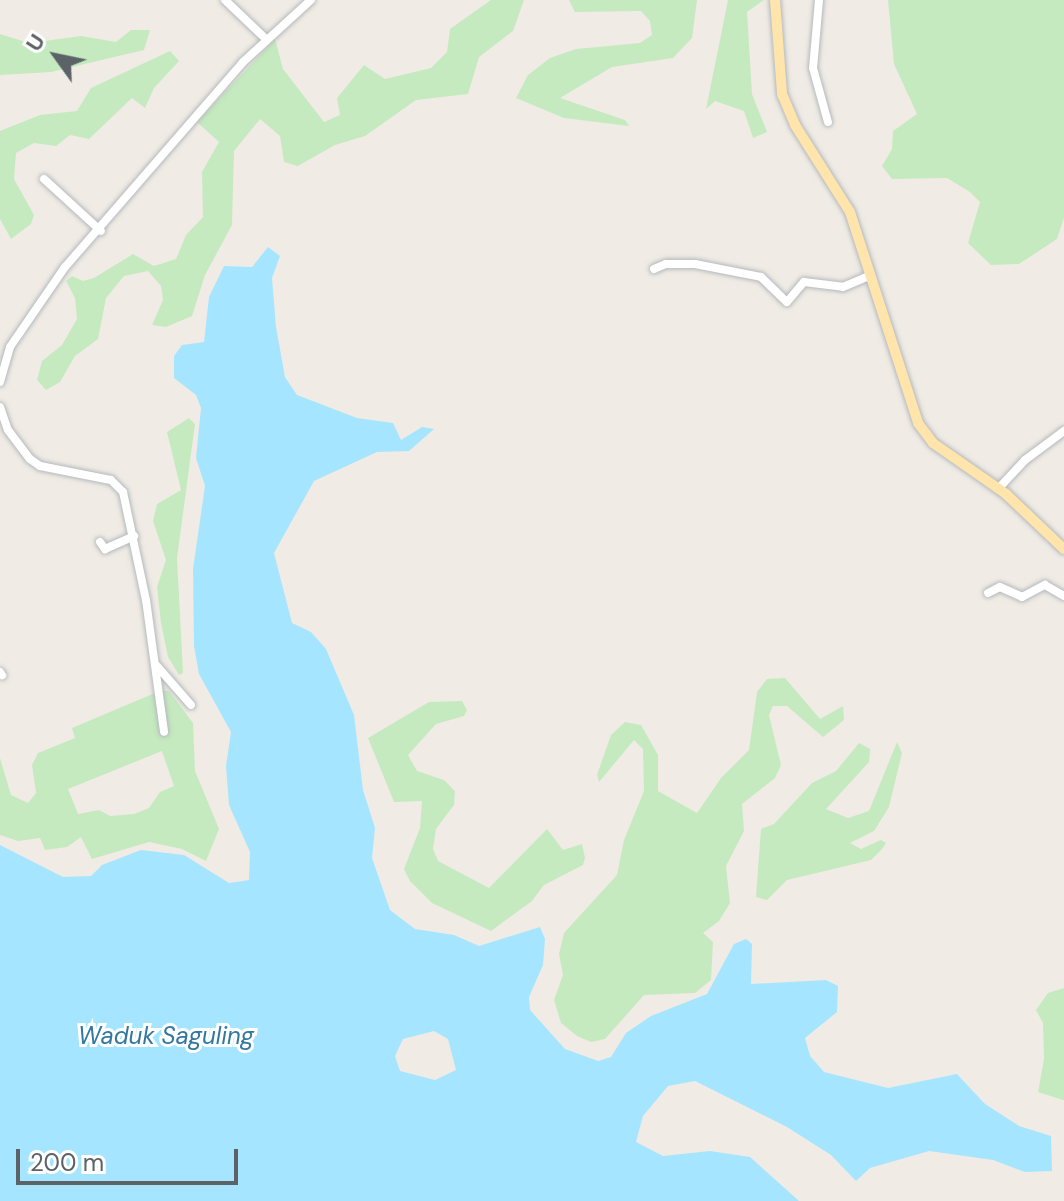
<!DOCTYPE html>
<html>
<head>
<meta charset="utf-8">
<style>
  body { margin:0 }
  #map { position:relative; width:1064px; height:1201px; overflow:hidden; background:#f0ece5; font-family:"DM Sans",sans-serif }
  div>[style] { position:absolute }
  .green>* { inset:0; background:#c5eabf }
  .water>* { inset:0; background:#a6e5ff }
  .roads { filter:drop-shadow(0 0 2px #b5b9bd) drop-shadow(0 0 2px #b5b9bd) }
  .minor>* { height:8px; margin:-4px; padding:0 4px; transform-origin:4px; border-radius:4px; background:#fff }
  .major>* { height:10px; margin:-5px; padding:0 5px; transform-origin:5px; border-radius:5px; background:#ffe5ab }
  span { translate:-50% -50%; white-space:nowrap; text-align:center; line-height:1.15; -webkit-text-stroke:6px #fff; paint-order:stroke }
  .water-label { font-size:24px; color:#3277a0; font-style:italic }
  .north { position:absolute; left:16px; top:16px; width:80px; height:80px; -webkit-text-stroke:6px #fff; paint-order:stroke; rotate:303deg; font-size:22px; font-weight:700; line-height:32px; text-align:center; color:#5c6367 }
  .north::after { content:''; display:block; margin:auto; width:28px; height:36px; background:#5c6367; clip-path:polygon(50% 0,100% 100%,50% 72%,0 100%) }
  .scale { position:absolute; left:16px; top:1149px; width:222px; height:36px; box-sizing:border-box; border:4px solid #5c6367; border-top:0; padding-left:10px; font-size:24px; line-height:28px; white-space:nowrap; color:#5c6367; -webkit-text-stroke:6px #fff; paint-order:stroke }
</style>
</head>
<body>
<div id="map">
  <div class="green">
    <div style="clip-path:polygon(491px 0,524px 0,513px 31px,479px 57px,468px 94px,416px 100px,365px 136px,335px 145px,298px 166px,284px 162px,280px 136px,260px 119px,234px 151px,232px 225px,205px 275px,192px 316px,166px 327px,152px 325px,163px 300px,161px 286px,148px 271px,124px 276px,106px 298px,98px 339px,75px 356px,60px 382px,46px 390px,37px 380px,42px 361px,62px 345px,77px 319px,75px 298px,66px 281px,72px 276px,83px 281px,94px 278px,133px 254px,154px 266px,176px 259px,186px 235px,203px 217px,202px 172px,219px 142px,197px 122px,275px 39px,283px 69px,324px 122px,340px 115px,337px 98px,364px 65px,385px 79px,431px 68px,447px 52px,450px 29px)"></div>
    <div style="clip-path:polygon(569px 0,697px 0,692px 38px,673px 58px,612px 67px,560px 98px,625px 120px,629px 126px,564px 118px,516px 98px,528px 75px,550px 58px,576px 49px,640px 43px,652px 35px,650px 21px,641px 11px,575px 12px)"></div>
    <div style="clip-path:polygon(728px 0,764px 0,747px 12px,752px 94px,767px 132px,753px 138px,744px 111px,715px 101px,706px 109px)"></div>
    <div style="clip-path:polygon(888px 0,1064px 0,1064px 218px,1057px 239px,1019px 264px,991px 265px,968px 243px,980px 202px,970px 192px,947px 178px,892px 179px,882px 166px,892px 149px,893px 131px,917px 114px,894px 64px)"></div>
    <div style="clip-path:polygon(131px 30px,150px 30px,144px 50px,51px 72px,0 75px,0 34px,29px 43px,81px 36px,116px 42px)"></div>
    <div style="clip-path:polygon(170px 51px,179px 61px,154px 88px,145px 108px,132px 98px,89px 139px,70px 135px,56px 146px,34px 143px,16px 153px,14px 179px,34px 215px,31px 224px,11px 239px,0 219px,0 131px,40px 115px,77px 111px,91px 88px)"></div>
    <div style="clip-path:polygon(189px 418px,195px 424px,177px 558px,183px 673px,179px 675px,168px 657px,161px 623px,157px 587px,166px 560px,153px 521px,157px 504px,181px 490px,167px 432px)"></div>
    <div style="clip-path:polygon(785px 678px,820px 719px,843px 706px,844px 720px,823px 737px,787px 706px,773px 706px,769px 715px,781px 765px,775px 778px,742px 804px,744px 831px,726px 866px,730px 903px,719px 921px,703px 933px,713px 942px,711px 980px,695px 993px,644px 995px,605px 1039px,591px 1042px,577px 1036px,561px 1023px,554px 1000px,563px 975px,559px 954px,564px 933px,617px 875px,624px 840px,644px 791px,643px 749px,634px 740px,599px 782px,597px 775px,611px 735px,625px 722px,641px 725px,658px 755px,658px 791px,697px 813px,721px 778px,749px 750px,757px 692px,767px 679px)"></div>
    <div style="clip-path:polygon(evenodd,162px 690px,169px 691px,193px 723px,195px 771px,219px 829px,206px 861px,182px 849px,149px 842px,92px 859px,81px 837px,67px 847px,45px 850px,40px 838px,18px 841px,0 835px,0 758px,11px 795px,28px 803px,36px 793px,32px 765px,38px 753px,75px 738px,72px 728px,162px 690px,162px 751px,174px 786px,160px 792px,149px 808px,134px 814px,110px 816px,99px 810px,78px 814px,68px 789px,162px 751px)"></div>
    <div style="clip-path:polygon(462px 701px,467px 710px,464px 716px,436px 724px,408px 755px,417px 771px,444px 780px,455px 791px,454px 805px,436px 829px,433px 849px,438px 861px,489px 888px,547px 829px,563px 850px,582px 844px,585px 858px,583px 865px,544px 885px,532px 901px,491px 931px,432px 903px,410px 881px,404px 869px,420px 828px,422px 801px,394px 802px,368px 738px,429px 702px)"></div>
    <div style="clip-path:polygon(897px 742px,902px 753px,889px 807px,874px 831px,850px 843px,861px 849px,881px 840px,886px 843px,882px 849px,871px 860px,787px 880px,767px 900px,756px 897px,761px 829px,774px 824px,812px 783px,836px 771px,859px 743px,870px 749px,869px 762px,826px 809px,848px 818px,869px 811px)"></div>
    <div style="clip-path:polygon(1064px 988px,1064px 1100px,1063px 1100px,1038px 1092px,1044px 1059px,1043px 1023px,1036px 1010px,1048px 993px)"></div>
  </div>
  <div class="water">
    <div style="clip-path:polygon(evenodd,268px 247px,280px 256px,272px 278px,276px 327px,285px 377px,297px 395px,357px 418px,393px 423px,401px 440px,422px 427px,434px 429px,409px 451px,377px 452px,314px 481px,274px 553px,292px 623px,311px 632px,326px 649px,354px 715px,363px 790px,375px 828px,372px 858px,390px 910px,415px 929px,454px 935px,479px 946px,540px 927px,545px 939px,543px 965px,529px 997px,530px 1010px,565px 1049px,598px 1061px,611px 1057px,626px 1033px,651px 1016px,707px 994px,734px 944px,746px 939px,752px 944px,751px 984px,826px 980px,838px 986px,837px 1012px,805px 1038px,810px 1056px,824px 1072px,888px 1088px,957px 1074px,985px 1104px,1019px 1126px,1051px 1136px,1052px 1171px,1025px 1172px,993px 1160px,929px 1151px,870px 1168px,856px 1181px,831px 1155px,787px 1127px,695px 1081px,668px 1086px,643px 1116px,636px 1142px,663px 1156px,710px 1151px,750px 1157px,799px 1201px,0 1201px,0 845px,63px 877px,91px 876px,102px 865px,141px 850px,184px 855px,229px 883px,249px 880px,250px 852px,229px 805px,226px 766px,231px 732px,199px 674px,194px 646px,193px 569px,205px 486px,196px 458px,201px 408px,196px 395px,174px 378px,174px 356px,182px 345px,204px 342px,209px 297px,224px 266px,252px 267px,268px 247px,434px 1031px,448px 1039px,456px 1070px,435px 1080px,400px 1071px,395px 1056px,403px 1039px,434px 1031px)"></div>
  </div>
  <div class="roads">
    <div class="minor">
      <div style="left:225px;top:0;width:57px;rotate:43.6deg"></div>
      <div style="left:819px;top:0;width:68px;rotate:95deg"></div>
      <div style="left:813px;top:68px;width:56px;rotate:74.5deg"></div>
      <div style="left:44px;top:179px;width:77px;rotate:42.4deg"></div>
      <div style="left:654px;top:269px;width:13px;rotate:-23deg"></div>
      <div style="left:666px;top:264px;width:29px"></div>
      <div style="left:695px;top:264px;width:67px;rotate:11.1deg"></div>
      <div style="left:761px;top:277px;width:36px;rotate:44deg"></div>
      <div style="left:787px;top:302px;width:26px;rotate:-50deg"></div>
      <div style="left:804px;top:282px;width:39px;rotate:7deg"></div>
      <div style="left:843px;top:287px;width:30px;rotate:-23deg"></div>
      <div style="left:0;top:382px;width:36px;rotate:-74deg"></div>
      <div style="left:10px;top:347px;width:97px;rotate:-55.5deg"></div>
      <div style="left:65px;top:267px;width:271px;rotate:-49deg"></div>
      <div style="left:243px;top:62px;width:92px;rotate:-42.4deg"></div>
      <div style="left:0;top:407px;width:24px;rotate:71deg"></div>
      <div style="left:8px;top:430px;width:36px;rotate:53deg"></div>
      <div style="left:30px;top:459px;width:12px;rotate:35deg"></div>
      <div style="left:40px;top:466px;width:72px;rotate:11.2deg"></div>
      <div style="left:111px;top:480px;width:17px;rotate:45deg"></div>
      <div style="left:123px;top:492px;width:110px;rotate:78deg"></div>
      <div style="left:146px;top:600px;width:133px;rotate:82.2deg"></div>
      <div style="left:998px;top:489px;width:40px;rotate:-47deg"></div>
      <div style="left:1025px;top:460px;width:49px;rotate:-36.6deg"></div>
      <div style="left:100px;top:542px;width:9px;rotate:54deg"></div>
      <div style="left:105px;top:549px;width:32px;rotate:-24deg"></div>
      <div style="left:988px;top:593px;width:13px;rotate:-27deg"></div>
      <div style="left:1000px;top:587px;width:24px;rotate:24deg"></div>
      <div style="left:1022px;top:597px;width:26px;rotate:-28deg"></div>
      <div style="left:1045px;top:585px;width:22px;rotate:30deg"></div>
      <div style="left:156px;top:665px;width:53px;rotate:48.8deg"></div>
      <div style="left:0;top:672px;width:4px;rotate:56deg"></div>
    </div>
    <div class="major">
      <div style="left:775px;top:0;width:94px;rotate:85.7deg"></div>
      <div style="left:782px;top:94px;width:34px;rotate:67deg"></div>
      <div style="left:795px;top:125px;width:103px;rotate:57.7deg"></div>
      <div style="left:850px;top:212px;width:222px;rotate:72.1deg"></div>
      <div style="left:918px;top:423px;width:25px;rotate:53deg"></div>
      <div style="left:933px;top:443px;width:89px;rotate:34.9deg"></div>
      <div style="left:1006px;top:494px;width:80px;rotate:43.5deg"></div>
    </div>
  </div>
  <div class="water-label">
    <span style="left:166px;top:1036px">Waduk Saguling</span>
  </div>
  <div class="north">U</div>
  <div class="scale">200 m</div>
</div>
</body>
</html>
